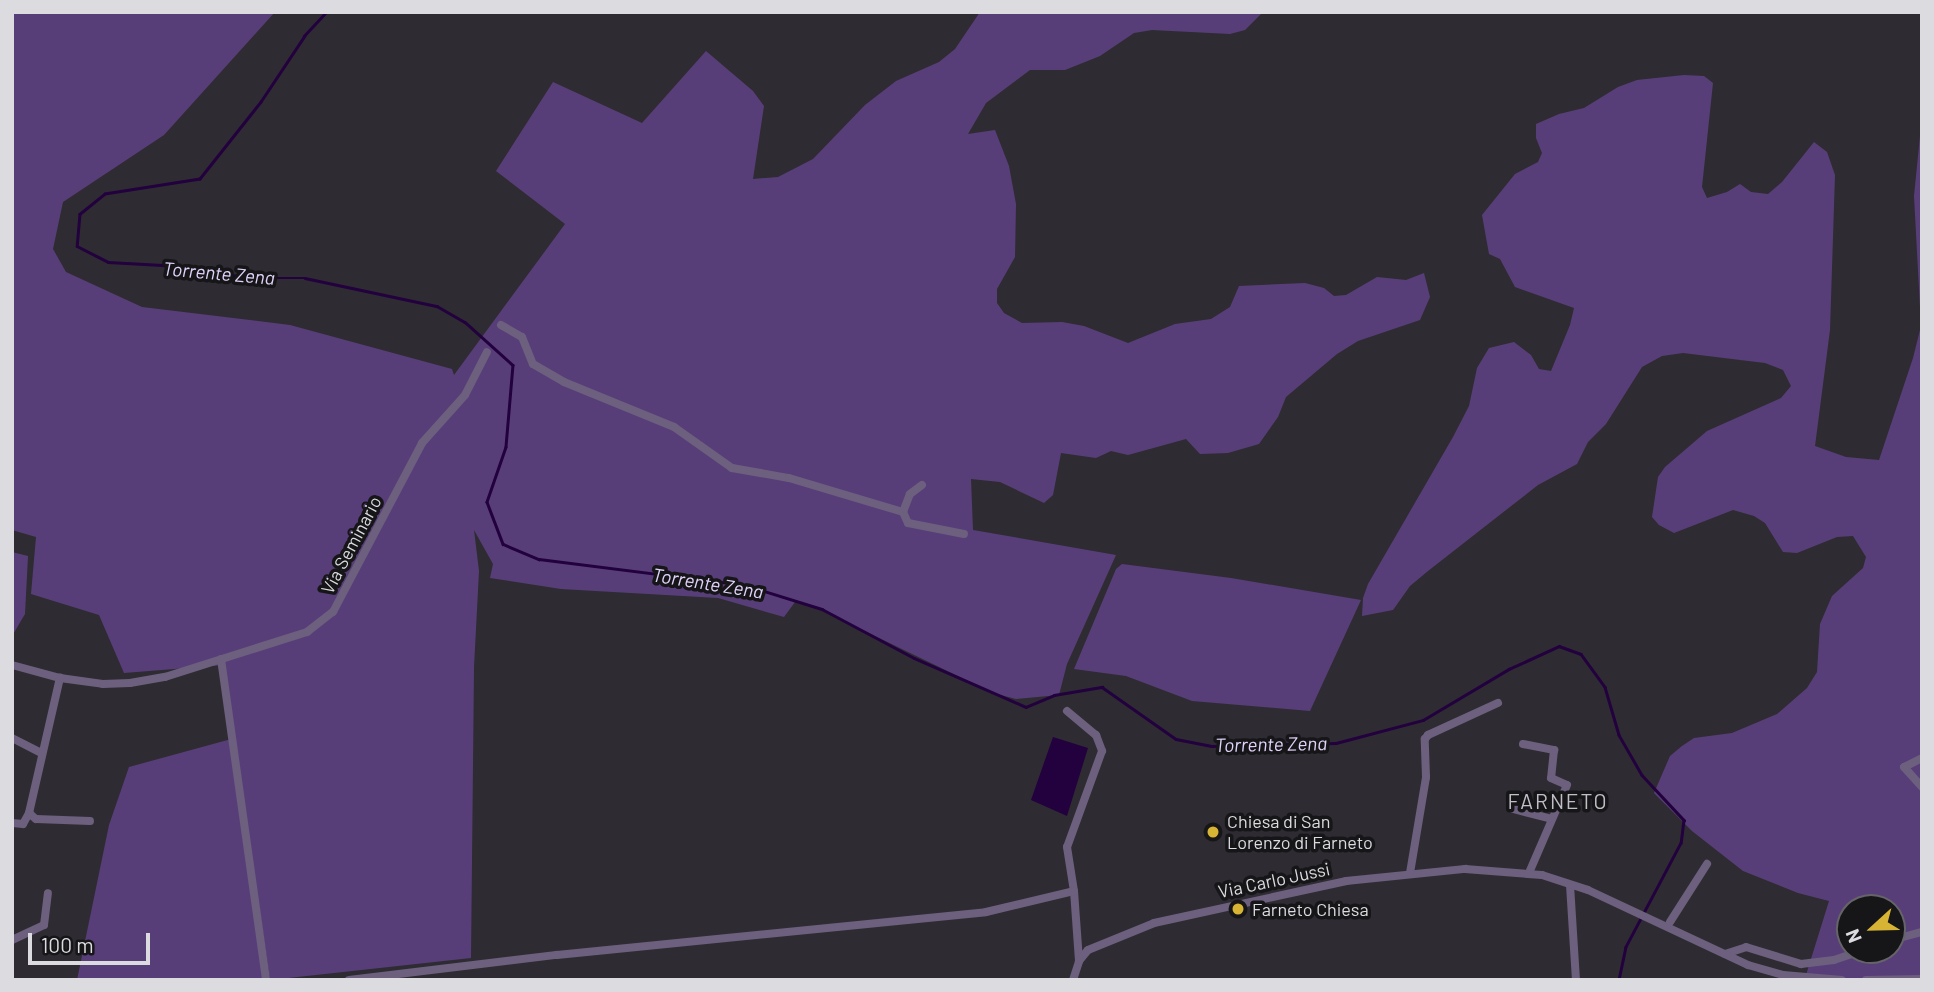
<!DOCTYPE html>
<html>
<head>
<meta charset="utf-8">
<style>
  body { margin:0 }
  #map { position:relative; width:1934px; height:992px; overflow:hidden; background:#2e2c32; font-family:Barlow,sans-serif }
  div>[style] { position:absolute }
  .green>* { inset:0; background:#583e79 }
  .water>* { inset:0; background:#23013f }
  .stream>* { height:2.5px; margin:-1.25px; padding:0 1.25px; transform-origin:1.25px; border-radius:1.25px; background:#23013f }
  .minor>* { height:8px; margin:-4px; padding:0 4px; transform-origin:4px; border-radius:4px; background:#6c607e }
  .dots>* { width:19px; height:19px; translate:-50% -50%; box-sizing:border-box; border:4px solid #161518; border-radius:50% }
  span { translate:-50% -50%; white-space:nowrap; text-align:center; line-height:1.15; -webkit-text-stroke:7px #161518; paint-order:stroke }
  .street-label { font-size:18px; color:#dcdbdf }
  .poi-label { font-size:18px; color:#dcdbdf }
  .left { translate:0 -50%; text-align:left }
  .water-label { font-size:19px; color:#e2d3fa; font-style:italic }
  .quarter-label { font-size:21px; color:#c1bec6; letter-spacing:2px }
  .frame { position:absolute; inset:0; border:14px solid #dcdbdf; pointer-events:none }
  .north { position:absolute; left:1836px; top:894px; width:70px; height:70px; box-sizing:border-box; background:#161518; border:2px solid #656468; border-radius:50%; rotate:248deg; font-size:19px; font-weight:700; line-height:28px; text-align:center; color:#dcdbdf }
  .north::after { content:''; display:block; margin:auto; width:24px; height:32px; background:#d7b434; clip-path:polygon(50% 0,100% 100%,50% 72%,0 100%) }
  .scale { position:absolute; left:28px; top:933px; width:122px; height:32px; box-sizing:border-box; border:4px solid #dcdbdf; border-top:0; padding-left:9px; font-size:21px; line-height:24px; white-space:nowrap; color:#dcdbdf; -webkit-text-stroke:5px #161518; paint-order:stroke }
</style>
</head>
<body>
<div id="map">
  <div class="green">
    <div style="clip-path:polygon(12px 12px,275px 12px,164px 135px,63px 202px,53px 249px,66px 272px,142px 307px,290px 325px,452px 369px,454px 375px,565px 224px,496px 171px,553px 82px,642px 123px,706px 51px,753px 91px,764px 106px,753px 179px,778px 177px,813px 159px,865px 105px,896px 81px,939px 62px,955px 49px,980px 12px,1263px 12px,1245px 30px,1230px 34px,1152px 30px,1134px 33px,1100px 56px,1065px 70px,1030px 70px,986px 103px,968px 134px,995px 130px,1009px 166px,1016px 204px,1015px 257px,997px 289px,997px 303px,1004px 313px,1022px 323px,1062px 322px,1084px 326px,1128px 343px,1175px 324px,1211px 319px,1230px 307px,1239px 286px,1305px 283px,1324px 288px,1334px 296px,1346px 295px,1377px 277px,1406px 280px,1424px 273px,1430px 297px,1420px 320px,1358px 341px,1337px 354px,1286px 397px,1278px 417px,1259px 444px,1228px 453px,1200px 454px,1186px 439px,1128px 455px,1111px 451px,1096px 458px,1061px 453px,1053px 495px,1044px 503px,1000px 482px,971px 479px,973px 530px,1116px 555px,1067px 664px,1059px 695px,1016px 699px,993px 693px,817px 608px,795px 602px,784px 617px,718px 598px,561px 589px,490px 578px,493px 564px,474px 530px,479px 571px,474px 667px,471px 958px,270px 980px,248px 830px,264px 980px,77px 980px,109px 825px,129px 767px,235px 738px,224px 665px,124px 673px,99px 615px,31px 594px,36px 537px,12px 530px)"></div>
    <div style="clip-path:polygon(evenodd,1684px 75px,1704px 76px,1713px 83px,1702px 187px,1707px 198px,1727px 192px,1740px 184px,1751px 192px,1768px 194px,1782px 182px,1814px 142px,1827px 152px,1835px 175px,1830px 330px,1815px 446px,1846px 457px,1879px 460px,1913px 358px,1921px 326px,1914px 196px,1922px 116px,1922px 980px,1858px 980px,1806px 975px,1829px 901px,1798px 893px,1743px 871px,1692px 831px,1654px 793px,1670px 756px,1682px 746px,1694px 738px,1732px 733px,1777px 714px,1807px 688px,1817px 672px,1820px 624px,1832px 596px,1863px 568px,1866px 557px,1853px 536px,1837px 537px,1797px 553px,1783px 552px,1765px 523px,1754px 516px,1733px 510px,1674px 533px,1659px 525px,1652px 517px,1658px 477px,1665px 467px,1707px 431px,1781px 398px,1791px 386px,1783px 370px,1765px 363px,1683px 353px,1662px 356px,1642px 367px,1606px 424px,1588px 442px,1577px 464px,1538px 485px,1428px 571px,1410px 586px,1393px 610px,1362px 616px,1363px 598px,1368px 584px,1453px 437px,1469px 406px,1477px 368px,1489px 348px,1514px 342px,1531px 355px,1539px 369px,1551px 371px,1570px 325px,1574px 308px,1515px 287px,1500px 259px,1489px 254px,1482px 215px,1515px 174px,1538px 162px,1542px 153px,1536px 138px,1536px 124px,1559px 114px,1584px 108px,1618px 87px,1637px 80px,1684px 75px,1850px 908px,1892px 908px,1892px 950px,1850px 950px,1850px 908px)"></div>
    <div style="clip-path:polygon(12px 552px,28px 556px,25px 614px,12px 636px)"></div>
    <div style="clip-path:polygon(1122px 564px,1231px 578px,1361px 600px,1310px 711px,1192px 701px,1126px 676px,1074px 669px,1116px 569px)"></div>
  </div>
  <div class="water">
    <div style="clip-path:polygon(1053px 737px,1088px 748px,1067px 816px,1031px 800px)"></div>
  </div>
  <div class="stream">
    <div style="left:327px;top:12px;width:33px;rotate:133deg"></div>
    <div style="left:305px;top:36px;width:79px;rotate:123.7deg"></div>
    <div style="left:261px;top:102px;width:98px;rotate:128.4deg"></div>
    <div style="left:200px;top:179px;width:96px;rotate:171deg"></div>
    <div style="left:105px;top:194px;width:32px;rotate:141deg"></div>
    <div style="left:80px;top:214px;width:32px;rotate:95deg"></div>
    <div style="left:77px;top:246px;width:35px;rotate:27deg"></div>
    <div style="left:108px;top:262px;width:54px;rotate:3.2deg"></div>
    <div style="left:162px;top:265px;width:90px;rotate:8.3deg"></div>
    <div style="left:251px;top:278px;width:54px"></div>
    <div style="left:305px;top:278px;width:135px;rotate:12deg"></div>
    <div style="left:437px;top:306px;width:32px;rotate:30deg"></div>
    <div style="left:465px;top:322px;width:64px;rotate:41.9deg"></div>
    <div style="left:513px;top:365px;width:82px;rotate:94.9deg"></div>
    <div style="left:506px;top:447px;width:58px;rotate:109.1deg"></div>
    <div style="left:487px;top:502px;width:45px;rotate:69.1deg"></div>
    <div style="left:503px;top:544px;width:39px;rotate:23deg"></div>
    <div style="left:539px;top:559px;width:208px;rotate:7.2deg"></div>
    <div style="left:745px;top:585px;width:81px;rotate:17.3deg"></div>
    <div style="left:822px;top:609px;width:104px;rotate:28deg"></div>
    <div style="left:914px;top:658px;width:122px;rotate:23.6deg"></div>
    <div style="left:1026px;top:707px;width:30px;rotate:-23deg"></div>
    <div style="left:1054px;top:695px;width:49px;rotate:-9.5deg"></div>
    <div style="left:1102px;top:687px;width:90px;rotate:35.1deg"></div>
    <div style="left:1176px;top:739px;width:36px;rotate:11deg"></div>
    <div style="left:1211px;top:746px;width:125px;rotate:-1.4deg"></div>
    <div style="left:1336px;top:743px;width:90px;rotate:-14.8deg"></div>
    <div style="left:1423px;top:720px;width:100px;rotate:-30.7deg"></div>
    <div style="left:1509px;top:669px;width:55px;rotate:-24.7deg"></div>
    <div style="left:1559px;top:646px;width:23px;rotate:20deg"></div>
    <div style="left:1581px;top:654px;width:41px;rotate:54deg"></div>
    <div style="left:1605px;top:687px;width:50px;rotate:73.7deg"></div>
    <div style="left:1619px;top:735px;width:46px;rotate:60.1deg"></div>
    <div style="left:1642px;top:775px;width:62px;rotate:47deg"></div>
    <div style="left:1684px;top:820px;width:23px;rotate:97deg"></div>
    <div style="left:1681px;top:843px;width:118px;rotate:117.9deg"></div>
    <div style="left:1626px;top:947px;width:34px;rotate:102deg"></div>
  </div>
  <div class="minor">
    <div style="left:501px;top:325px;width:24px;rotate:30deg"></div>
    <div style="left:522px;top:337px;width:29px;rotate:68deg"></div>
    <div style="left:533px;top:364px;width:36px;rotate:30deg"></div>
    <div style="left:564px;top:382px;width:119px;rotate:22.2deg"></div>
    <div style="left:674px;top:427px;width:71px;rotate:35.3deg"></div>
    <div style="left:732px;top:468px;width:58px;rotate:10deg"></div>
    <div style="left:789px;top:478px;width:119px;rotate:16.6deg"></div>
    <div style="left:903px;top:512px;width:12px;rotate:66deg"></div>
    <div style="left:908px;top:523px;width:57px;rotate:11.1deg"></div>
    <div style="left:903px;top:512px;width:19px;rotate:-69deg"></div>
    <div style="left:910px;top:494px;width:15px;rotate:-37deg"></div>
    <div style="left:221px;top:659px;width:324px;rotate:82deg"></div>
    <div style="left:12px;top:665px;width:50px;rotate:15.2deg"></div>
    <div style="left:60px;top:678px;width:43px;rotate:7.9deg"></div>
    <div style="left:103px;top:684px;width:27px;rotate:-2deg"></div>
    <div style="left:130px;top:683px;width:36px;rotate:-10deg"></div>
    <div style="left:165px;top:677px;width:149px;rotate:-17.6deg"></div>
    <div style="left:307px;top:632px;width:33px;rotate:-38deg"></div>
    <div style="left:333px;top:612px;width:191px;rotate:-62.2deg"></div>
    <div style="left:422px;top:443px;width:64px;rotate:-48.1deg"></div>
    <div style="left:465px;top:395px;width:48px;rotate:-62.9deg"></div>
    <div style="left:1067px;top:711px;width:38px;rotate:40deg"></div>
    <div style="left:1096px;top:735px;width:17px;rotate:69deg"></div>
    <div style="left:1102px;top:751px;width:102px;rotate:110deg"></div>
    <div style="left:1067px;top:847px;width:45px;rotate:81deg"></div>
    <div style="left:1074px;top:891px;width:70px;rotate:85.9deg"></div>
    <div style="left:12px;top:738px;width:31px;rotate:27deg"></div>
    <div style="left:1523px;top:744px;width:32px;rotate:11deg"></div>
    <div style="left:1554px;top:750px;width:28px;rotate:96deg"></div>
    <div style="left:1551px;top:778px;width:17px;rotate:24deg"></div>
    <div style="left:1567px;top:785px;width:96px;rotate:113.4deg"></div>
    <div style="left:1922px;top:758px;width:20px;rotate:153deg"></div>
    <div style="left:1904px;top:767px;width:27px;rotate:48deg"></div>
    <div style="left:1513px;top:809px;width:40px;rotate:14.4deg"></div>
    <div style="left:29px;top:813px;width:9px;rotate:41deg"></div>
    <div style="left:36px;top:819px;width:54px;rotate:2.1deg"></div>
    <div style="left:12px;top:823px;width:11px;rotate:5deg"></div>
    <div style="left:23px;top:824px;width:13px;rotate:-61deg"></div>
    <div style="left:29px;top:813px;width:139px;rotate:-77.1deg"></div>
    <div style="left:1410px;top:873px;width:97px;rotate:-80.5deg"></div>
    <div style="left:1426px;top:777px;width:38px;rotate:-92deg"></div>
    <div style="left:1425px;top:739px;width:5px;rotate:-53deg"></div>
    <div style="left:1428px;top:735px;width:77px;rotate:-24.6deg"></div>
    <div style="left:1570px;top:885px;width:95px;rotate:86.4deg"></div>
    <div style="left:1670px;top:922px;width:69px;rotate:-57.5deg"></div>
    <div style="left:12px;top:940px;width:35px;rotate:-25deg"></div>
    <div style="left:44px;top:925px;width:32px;rotate:-83deg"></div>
    <div style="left:1892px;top:940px;width:31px;rotate:-15deg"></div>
    <div style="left:1725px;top:954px;width:22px;rotate:-18deg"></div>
    <div style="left:1746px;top:947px;width:58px;rotate:17.2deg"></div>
    <div style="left:1801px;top:964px;width:33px;rotate:-7deg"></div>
    <div style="left:1834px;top:960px;width:31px;rotate:-19deg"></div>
    <div style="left:349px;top:980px;width:209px;rotate:-6.9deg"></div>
    <div style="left:557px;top:955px;width:431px;rotate:-5.7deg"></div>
    <div style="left:986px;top:912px;width:90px;rotate:-13.4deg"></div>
    <div style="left:1073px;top:980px;width:20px;rotate:-72deg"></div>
    <div style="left:1079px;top:961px;width:14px;rotate:-51deg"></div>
    <div style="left:1088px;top:950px;width:71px;rotate:-22.2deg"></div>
    <div style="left:1154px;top:923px;width:197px;rotate:-12.3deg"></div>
    <div style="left:1346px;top:881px;width:120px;rotate:-5.8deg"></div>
    <div style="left:1465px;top:869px;width:77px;rotate:4.5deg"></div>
    <div style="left:1542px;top:875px;width:48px;rotate:18.1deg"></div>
    <div style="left:1588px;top:890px;width:177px;rotate:25.1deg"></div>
    <div style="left:1748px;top:965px;width:36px;rotate:16deg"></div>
    <div style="left:1783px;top:975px;width:59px;rotate:4.8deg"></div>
    <div style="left:1866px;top:980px;width:56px;rotate:-1deg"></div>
  </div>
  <div class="dots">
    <div style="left:1213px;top:832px;background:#d7b434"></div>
    <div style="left:1238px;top:909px;background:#d7b434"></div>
  </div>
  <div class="street-label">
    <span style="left:351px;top:545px;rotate:-62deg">Via Seminario</span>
    <span style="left:1274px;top:880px;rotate:-12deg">Via Carlo Jussi</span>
  </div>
  <div class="poi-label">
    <span class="left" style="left:1227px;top:832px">Chiesa di San<br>Lorenzo di Farneto</span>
    <span class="left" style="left:1252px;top:909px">Farneto Chiesa</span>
  </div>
  <div class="water-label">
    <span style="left:219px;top:273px;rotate:5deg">Torrente Zena</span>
    <span style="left:708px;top:583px;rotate:9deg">Torrente Zena</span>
    <span style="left:1271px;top:744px;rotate:-1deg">Torrente Zena</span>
  </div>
  <div class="quarter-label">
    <span style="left:1558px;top:801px">FARNETO</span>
  </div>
  <div class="frame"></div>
  <div class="north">N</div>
  <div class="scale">100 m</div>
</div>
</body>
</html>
